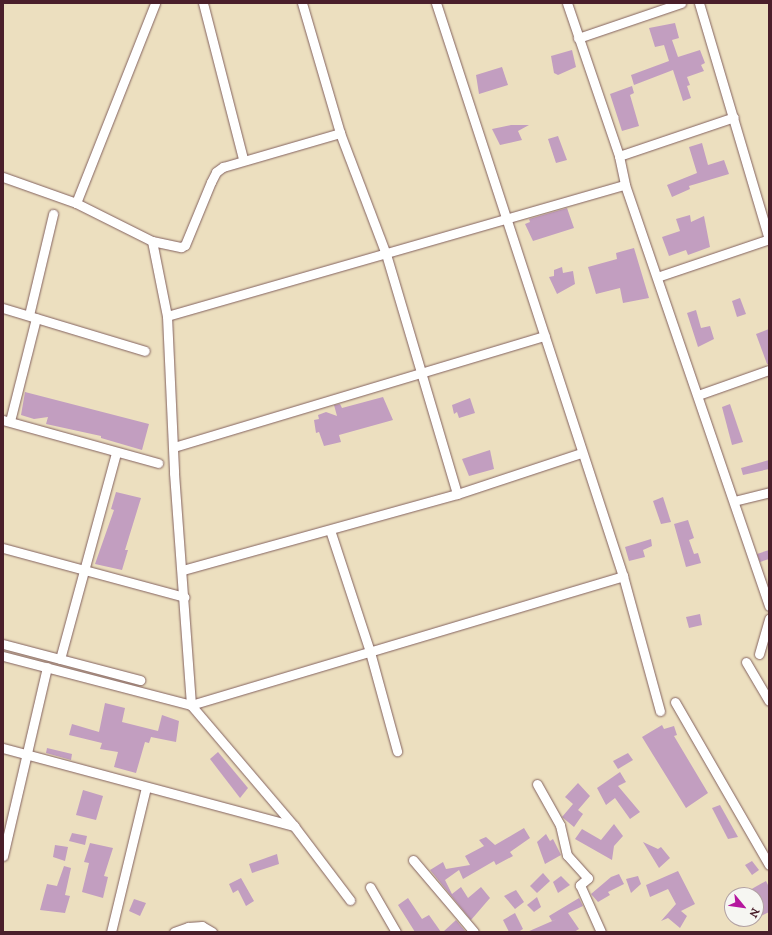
<!DOCTYPE html>
<html>
<head>
<meta charset="utf-8">
<style>
  body { margin:0 }
  #map { position:relative; width:772px; height:935px; overflow:hidden; background:#ecdfbf; font-family:"IM FELL DW Pica",serif }
  div>[style] { position:absolute }
  .building>* { inset:0; background:#c29ec0 }
  .roads { filter:drop-shadow(0 0 1px #83625f) drop-shadow(0 0 1px #83625f) }
  .minor>* { height:9px; margin:-4.5px; padding:0 4.5px; transform-origin:4.5px; border-radius:4.5px; background:#fff }
  span { translate:-50% -50%; white-space:nowrap; text-align:center; line-height:1.15; -webkit-text-stroke:3.5px #f6f6f2; paint-order:stroke }
  .frame { position:absolute; inset:0; border:4px solid #4a1f2b; pointer-events:none }
  .north { position:absolute; left:724px; top:887px; width:40px; height:40px; box-sizing:border-box; background:#f6f6f2; border:1px solid #b1a0a2; border-radius:50%; rotate:119deg; font-size:11px; font-weight:700; line-height:16px; text-align:center; color:#4a1f2b }
  .north::after { content:''; display:block; margin:auto; width:14px; height:18px; background:#b5179e; clip-path:polygon(50% 0,100% 100%,50% 72%,0 100%) }
</style>
</head>
<body>
<div id="map">
  <div class="building">
    <div style="clip-path:polygon(675px 23px,679px 38px,672px 40px,678px 57px,700px 50px,705px 63px,701px 65px,704px 71px,687px 77px,690px 85px,687px 86px,691px 98px,683px 101px,673px 70px,634px 85px,631px 75px,669px 61px,664px 45px,655px 47px,649px 28px)"></div>
    <div style="clip-path:polygon(572px 50px,576px 67px,558px 75px,554px 73px,551px 56px)"></div>
    <div style="clip-path:polygon(502px 67px,508px 85px,479px 94px,476px 75px)"></div>
    <div style="clip-path:polygon(632px 86px,634px 93px,630px 95px,639px 126px,622px 131px,610px 94px)"></div>
    <div style="clip-path:polygon(511px 125px,529px 125px,518px 131px,522px 140px,500px 145px,492px 129px)"></div>
    <div style="clip-path:polygon(558px 136px,567px 160px,556px 163px,548px 139px)"></div>
    <div style="clip-path:polygon(702px 143px,708px 165px,724px 160px,729px 174px,689px 186px,690px 189px,672px 197px,667px 185px,697px 173px,689px 147px)"></div>
    <div style="clip-path:polygon(567px 208px,574px 228px,533px 241px,525px 224px,530px 222px,529px 219px)"></div>
    <div style="clip-path:polygon(690px 215px,691px 222px,704px 216px,710px 247px,688px 255px,686px 250px,669px 256px,662px 237px,680px 231px,676px 219px)"></div>
    <div style="clip-path:polygon(634px 248px,649px 298px,623px 303px,620px 288px,596px 294px,588px 267px,617px 259px,616px 253px)"></div>
    <div style="clip-path:polygon(562px 267px,563px 273px,573px 271px,575px 284px,557px 294px,549px 277px,554px 276px,554px 270px)"></div>
    <div style="clip-path:polygon(740px 298px,746px 314px,737px 317px,732px 301px)"></div>
    <div style="clip-path:polygon(696px 310px,701px 328px,710px 326px,714px 339px,698px 347px,687px 313px)"></div>
    <div style="clip-path:polygon(769px 329px,769px 364px,767px 364px,756px 334px)"></div>
    <div style="clip-path:polygon(25px 392px,149px 424px,142px 450px,101px 438px,101px 436px,46px 424px,48px 417px,34px 419px,21px 415px)"></div>
    <div style="clip-path:polygon(383px 397px,393px 420px,339px 435px,341px 442px,324px 446px,319px 432px,316px 433px,314px 420px,319px 419px,318px 415px,326px 412px,337px 416px,334px 405px,340px 404px,342px 408px)"></div>
    <div style="clip-path:polygon(470px 398px,475px 413px,459px 418px,457px 412px,454px 414px,452px 405px)"></div>
    <div style="clip-path:polygon(730px 404px,743px 442px,732px 445px,722px 407px)"></div>
    <div style="clip-path:polygon(490px 450px,494px 469px,469px 476px,462px 459px)"></div>
    <div style="clip-path:polygon(769px 460px,769px 469px,743px 475px,741px 468px)"></div>
    <div style="clip-path:polygon(116px 492px,141px 498px,125px 550px,128px 550px,122px 570px,95px 564px,114px 510px,111px 509px)"></div>
    <div style="clip-path:polygon(663px 497px,671px 522px,661px 524px,653px 501px)"></div>
    <div style="clip-path:polygon(688px 520px,694px 538px,689px 540px,694px 554px,698px 553px,701px 563px,686px 567px,674px 524px)"></div>
    <div style="clip-path:polygon(651px 539px,652px 546px,643px 550px,645px 557px,629px 561px,625px 547px)"></div>
    <div style="clip-path:polygon(769px 550px,769px 559px,760px 562px,757px 554px)"></div>
    <div style="clip-path:polygon(700px 614px,702px 625px,689px 628px,686px 617px)"></div>
    <div style="clip-path:polygon(105px 703px,125px 708px,122px 722px,158px 731px,162px 715px,179px 721px,176px 742px,151px 737px,149px 743px,145px 742px,136px 773px,114px 767px,118px 752px,100px 749px,102px 743px,69px 735px,72px 724px,99px 732px)"></div>
    <div style="clip-path:polygon(662px 725px,664px 729px,674px 726px,677px 735px,674px 736px,708px 793px,686px 808px,642px 737px)"></div>
    <div style="clip-path:polygon(47px 748px,72px 754px,71px 760px,46px 753px)"></div>
    <div style="clip-path:polygon(218px 752px,248px 788px,240px 798px,210px 759px)"></div>
    <div style="clip-path:polygon(628px 753px,633px 760px,618px 769px,613px 761px)"></div>
    <div style="clip-path:polygon(620px 772px,626px 782px,618px 786px,640px 812px,630px 819px,615px 798px,606px 805px,597px 788px)"></div>
    <div style="clip-path:polygon(578px 783px,590px 796px,578px 810px,583px 814px,574px 827px,562px 817px,573px 804px,565px 797px)"></div>
    <div style="clip-path:polygon(83px 790px,103px 796px,96px 820px,76px 815px)"></div>
    <div style="clip-path:polygon(720px 805px,738px 837px,728px 839px,712px 808px)"></div>
    <div style="clip-path:polygon(614px 824px,623px 836px,614px 846px,612px 860px,575px 839px,582px 829px,601px 840px)"></div>
    <div style="clip-path:polygon(524px 828px,530px 838px,510px 852px,513px 856px,496px 865px,494px 861px,463px 879px,459px 870px,445px 880px,452px 894px,461px 887px,468px 898px,481px 887px,490px 898px,471px 920px,430px 870px,443px 862px,446px 869px,470px 865px,465px 856px,484px 846px,479px 840px,486px 837px,495px 845px)"></div>
    <div style="clip-path:polygon(72px 833px,87px 836px,85px 845px,69px 841px)"></div>
    <div style="clip-path:polygon(546px 834px,550px 841px,553px 839px,561px 855px,545px 864px,537px 842px)"></div>
    <div style="clip-path:polygon(643px 842px,658px 849px,661px 847px,670px 858px,659px 868px)"></div>
    <div style="clip-path:polygon(90px 843px,113px 848px,104px 876px,108px 877px,103px 898px,82px 892px,89px 863px,84px 862px)"></div>
    <div style="clip-path:polygon(55px 845px,68px 847px,65px 861px,53px 857px)"></div>
    <div style="clip-path:polygon(277px 854px,279px 864px,252px 873px,249px 864px)"></div>
    <div style="clip-path:polygon(752px 861px,759px 870px,752px 875px,745px 865px)"></div>
    <div style="clip-path:polygon(64px 866px,71px 868px,65px 895px,70px 896px,65px 913px,40px 910px,47px 884px,57px 886px)"></div>
    <div style="clip-path:polygon(678px 871px,695px 904px,681px 911px,687px 916px,680px 928px,668px 918px,661px 921px,676px 904px,668px 889px,650px 897px,646px 885px)"></div>
    <div style="clip-path:polygon(543px 873px,550px 881px,537px 893px,530px 886px)"></div>
    <div style="clip-path:polygon(619px 874px,624px 884px,608px 892px,610px 895px,598px 902px,591px 894px,611px 877px)"></div>
    <div style="clip-path:polygon(561px 876px,570px 885px,558px 893px,553px 882px)"></div>
    <div style="clip-path:polygon(638px 876px,641px 884px,631px 893px,626px 879px)"></div>
    <div style="clip-path:polygon(241px 878px,254px 901px,246px 906px,238px 890px,233px 893px,229px 884px)"></div>
    <div style="clip-path:polygon(766px 881px,769px 887px,769px 912px,759px 917px,756px 912px,756px 895px,741px 895px)"></div>
    <div style="clip-path:polygon(516px 890px,524px 902px,515px 909px,504px 896px)"></div>
    <div style="clip-path:polygon(537px 897px,541px 907px,534px 912px,527px 905px)"></div>
    <div style="clip-path:polygon(408px 898px,422px 919px,429px 915px,441px 932px,415px 932px,398px 905px)"></div>
    <div style="clip-path:polygon(579px 898px,583px 906px,568px 913px,579px 929px,574px 932px,527px 932px,557px 919px,552px 921px,549px 916px)"></div>
    <div style="clip-path:polygon(134px 899px,146px 903px,140px 916px,129px 911px)"></div>
    <div style="clip-path:polygon(515px 913px,523px 929px,518px 932px,509px 932px,503px 920px)"></div>
    <div style="clip-path:polygon(456px 920px,466px 932px,443px 932px)"></div>
  </div>
  <div class="roads">
    <div class="minor">
      <div style="left:203px;top:3px;width:161px;rotate:75.6deg"></div>
      <div style="left:302px;top:3px;width:135px;rotate:73.7deg"></div>
      <div style="left:340px;top:133px;width:129px;rotate:69.2deg"></div>
      <div style="left:386px;top:254px;width:250px;rotate:73.5deg"></div>
      <div style="left:436px;top:3px;width:603px;rotate:71.93deg"></div>
      <div style="left:623px;top:576px;width:140px;rotate:74.7deg"></div>
      <div style="left:567px;top:3px;width:162px;rotate:71.2deg"></div>
      <div style="left:619px;top:156px;width:30px;rotate:78deg"></div>
      <div style="left:625px;top:185px;width:445px;rotate:71.1deg"></div>
      <div style="left:699px;top:3px;width:246px;rotate:73.5deg"></div>
      <div style="left:578px;top:38px;width:109px;rotate:-18.8deg"></div>
      <div style="left:619px;top:156px;width:121px;rotate:-18.7deg"></div>
      <div style="left:3px;top:177px;width:77px;rotate:19.6deg"></div>
      <div style="left:76px;top:203px;width:85px;rotate:26.6deg"></div>
      <div style="left:152px;top:241px;width:76px;rotate:78.7deg"></div>
      <div style="left:167px;top:316px;width:157px;rotate:87.4deg"></div>
      <div style="left:174px;top:473px;width:233px;rotate:85.8deg"></div>
      <div style="left:191px;top:705px;width:159px;rotate:49.6deg"></div>
      <div style="left:294px;top:826px;width:93px;rotate:52.9deg"></div>
      <div style="left:76px;top:203px;width:215px;rotate:-68.4deg"></div>
      <div style="left:152px;top:241px;width:30px;rotate:12deg"></div>
      <div style="left:181px;top:247px;width:4px;rotate:-27deg"></div>
      <div style="left:185px;top:245px;width:68px;rotate:-67.6deg"></div>
      <div style="left:211px;top:182px;width:11px;rotate:-63deg"></div>
      <div style="left:216px;top:172px;width:9px;rotate:-36deg"></div>
      <div style="left:223px;top:167px;width:122px;rotate:-16.2deg"></div>
      <div style="left:657px;top:277px;width:118px;rotate:-18.7deg"></div>
      <div style="left:3px;top:308px;width:148px;rotate:16.8deg"></div>
      <div style="left:29px;top:315px;width:104px;rotate:-76.6deg"></div>
      <div style="left:167px;top:316px;width:476px;rotate:-16deg"></div>
      <div style="left:698px;top:395px;width:75px;rotate:-19.4deg"></div>
      <div style="left:3px;top:420px;width:161px;rotate:15.5deg"></div>
      <div style="left:10px;top:421px;width:106px;rotate:-75.8deg"></div>
      <div style="left:174px;top:447px;width:387px;rotate:-16.7deg"></div>
      <div style="left:734px;top:501px;width:36px;rotate:-14deg"></div>
      <div style="left:330px;top:530px;width:128px;rotate:71.8deg"></div>
      <div style="left:370px;top:652px;width:103px;rotate:74.7deg"></div>
      <div style="left:3px;top:548px;width:188px;rotate:15.1deg"></div>
      <div style="left:183px;top:570px;width:284px;rotate:-15.5deg"></div>
      <div style="left:457px;top:494px;width:131px;rotate:-18.3deg"></div>
      <div style="left:3px;top:644px;width:142px;rotate:14.7deg"></div>
      <div style="left:759px;top:654px;width:37px;rotate:-74deg"></div>
      <div style="left:3px;top:656px;width:194px;rotate:14.6deg"></div>
      <div style="left:191px;top:705px;width:451px;rotate:-16.6deg"></div>
      <div style="left:60px;top:659px;width:213px;rotate:-74.8deg"></div>
      <div style="left:746px;top:662px;width:45px;rotate:59.5deg"></div>
      <div style="left:675px;top:702px;width:188px;rotate:60deg"></div>
      <div style="left:3px;top:748px;width:301px;rotate:15deg"></div>
      <div style="left:537px;top:784px;width:47px;rotate:60.7deg"></div>
      <div style="left:560px;top:825px;width:31px;rotate:77deg"></div>
      <div style="left:567px;top:855px;width:31px;rotate:48deg"></div>
      <div style="left:588px;top:878px;width:11px;rotate:139deg"></div>
      <div style="left:580px;top:885px;width:51px;rotate:65.9deg"></div>
      <div style="left:3px;top:856px;width:194px;rotate:-76.9deg"></div>
      <div style="left:413px;top:860px;width:94px;rotate:49.7deg"></div>
      <div style="left:370px;top:887px;width:52px;rotate:60deg"></div>
      <div style="left:111px;top:932px;width:149px;rotate:-76.4deg"></div>
      <div style="left:174px;top:932px;width:15px;rotate:-20deg"></div>
      <div style="left:188px;top:927px;width:14px;rotate:-4deg"></div>
      <div style="left:202px;top:926px;width:12px;rotate:31deg"></div>
    </div>
  </div>
  <div class="frame"></div>
  <div class="north">N</div>
</div>
</body>
</html>
